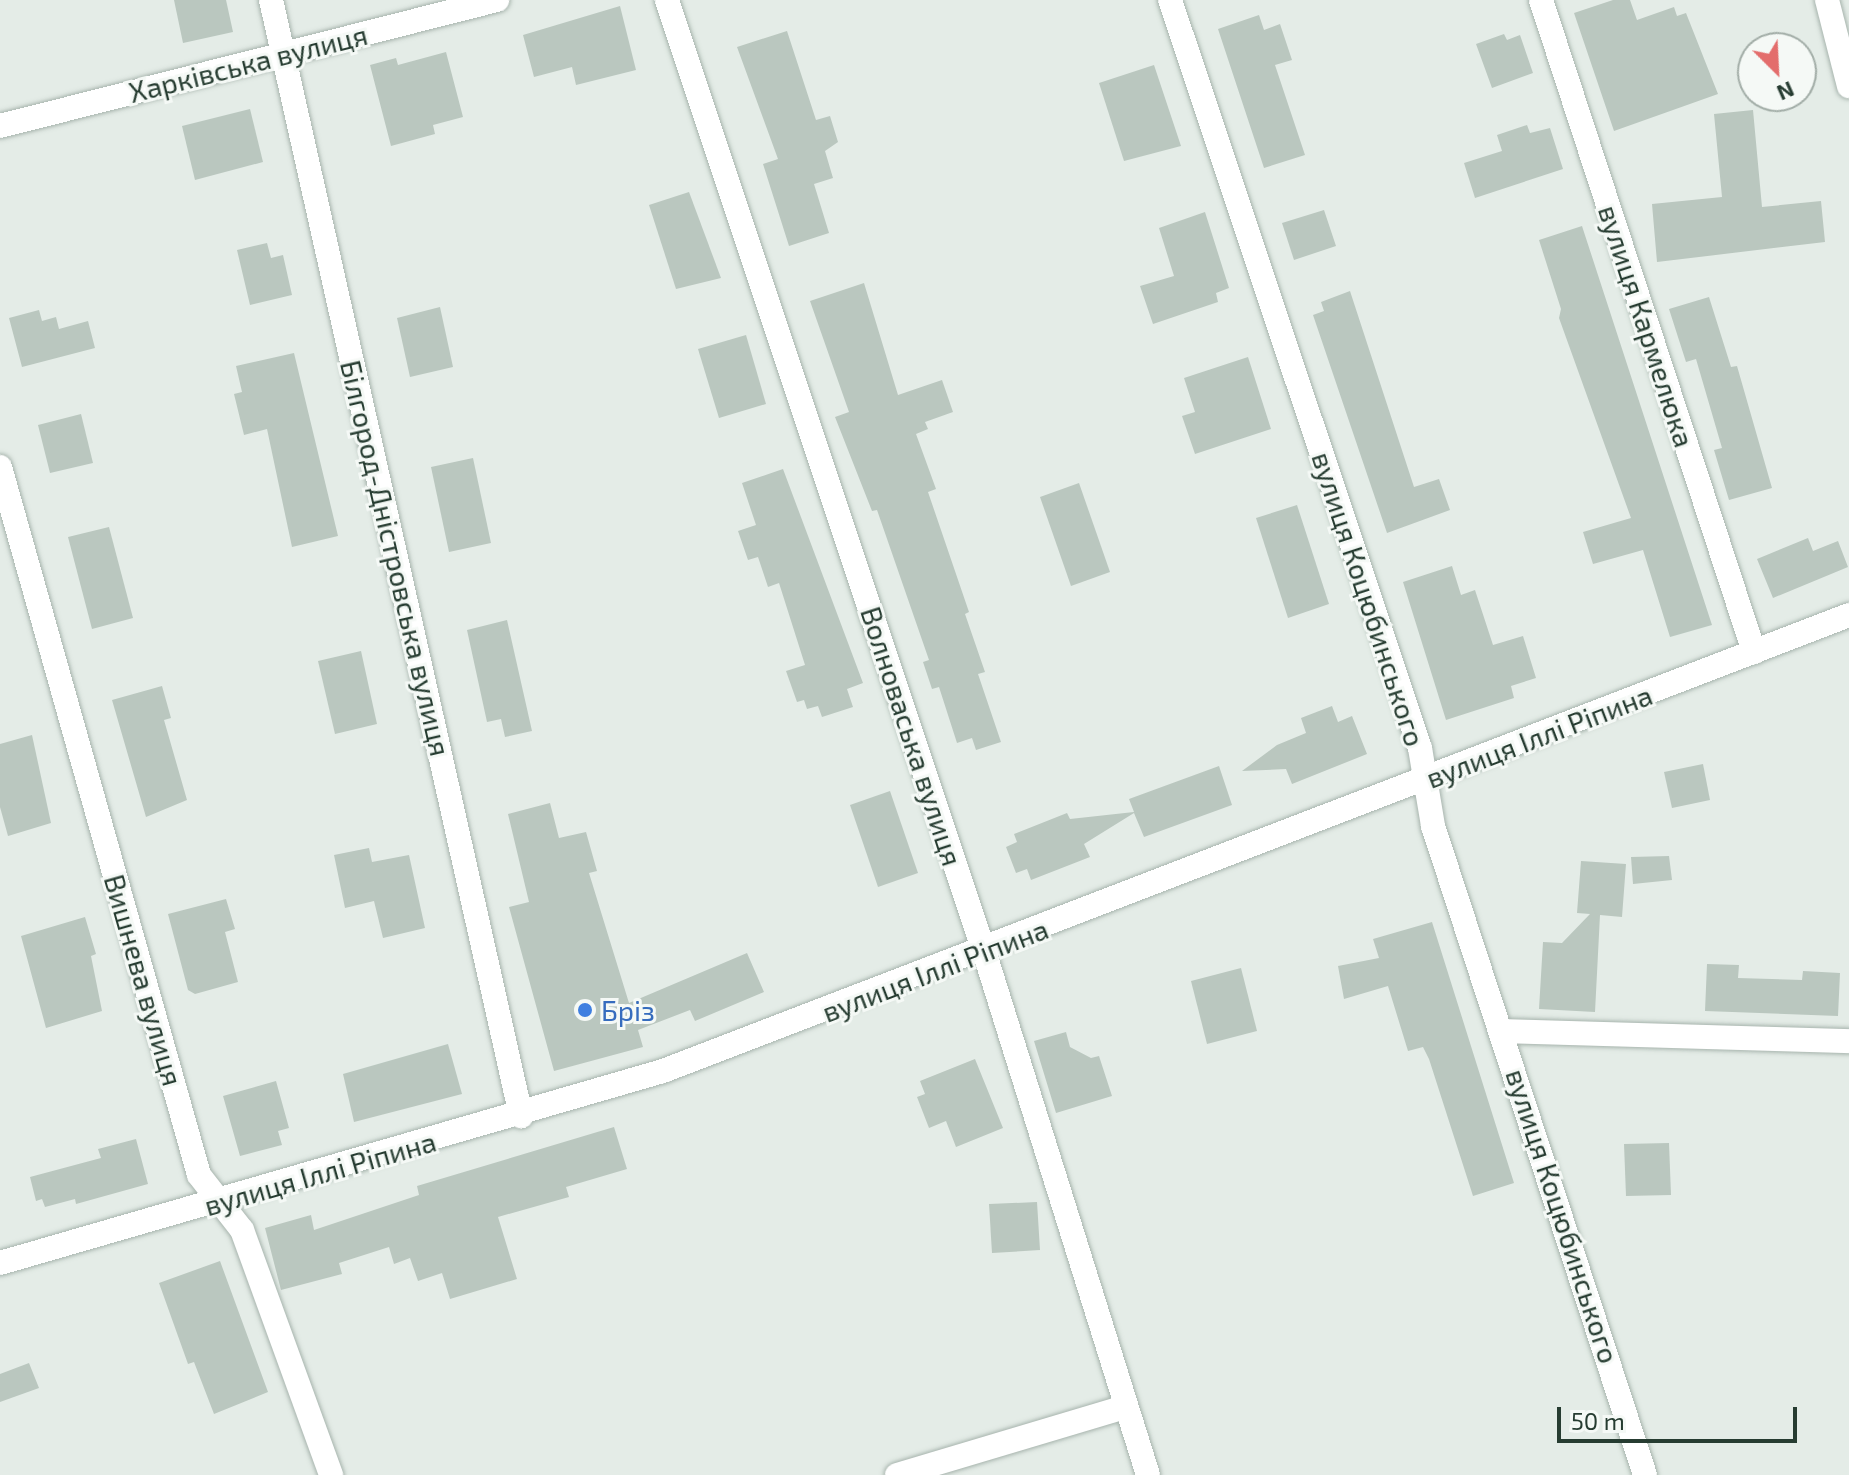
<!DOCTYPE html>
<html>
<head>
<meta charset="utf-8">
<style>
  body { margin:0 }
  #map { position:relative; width:1849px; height:1475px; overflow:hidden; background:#e4ece7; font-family:"Exo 2",sans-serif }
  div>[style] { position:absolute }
  .building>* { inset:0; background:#bac7bf }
  .roads { filter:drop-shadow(0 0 2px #a7b4ad) drop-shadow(0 0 2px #a7b4ad) }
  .street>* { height:24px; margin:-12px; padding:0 12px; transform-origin:12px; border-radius:12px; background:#fff }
  .secondary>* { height:24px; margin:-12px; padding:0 12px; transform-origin:12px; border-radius:12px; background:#fff }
  .dots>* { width:22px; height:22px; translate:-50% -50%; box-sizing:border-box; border:4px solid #f5f9f6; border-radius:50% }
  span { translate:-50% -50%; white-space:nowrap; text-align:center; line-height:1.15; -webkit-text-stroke:6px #f5f9f6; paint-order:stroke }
  .street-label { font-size:28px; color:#263c31 }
  .shop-label { font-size:28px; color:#366cbe }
  .left { translate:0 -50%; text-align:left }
  .north { position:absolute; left:1737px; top:32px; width:80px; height:80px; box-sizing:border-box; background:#f5f9f6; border:2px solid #a2ada7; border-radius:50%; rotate:156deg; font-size:22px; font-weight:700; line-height:32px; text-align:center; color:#263c31 }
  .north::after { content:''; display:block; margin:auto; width:28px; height:36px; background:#e36d6c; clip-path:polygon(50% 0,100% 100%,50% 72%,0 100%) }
  .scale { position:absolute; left:1557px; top:1407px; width:240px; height:36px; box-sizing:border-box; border:4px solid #263c31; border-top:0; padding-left:10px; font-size:24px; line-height:28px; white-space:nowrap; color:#263c31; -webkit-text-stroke:6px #f5f9f6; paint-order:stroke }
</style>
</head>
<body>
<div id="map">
  <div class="building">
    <div style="clip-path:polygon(174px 0,226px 0,233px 32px,183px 43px)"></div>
    <div style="clip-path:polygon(1613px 0,1630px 0,1637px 20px,1674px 7px,1677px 16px,1686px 13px,1718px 94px,1614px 131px,1574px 13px)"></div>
    <div style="clip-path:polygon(620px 6px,636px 70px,576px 85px,572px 67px,534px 77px,523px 35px)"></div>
    <div style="clip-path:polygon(1259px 15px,1264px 30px,1280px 24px,1292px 60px,1275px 65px,1305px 155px,1264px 168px,1218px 29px)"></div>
    <div style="clip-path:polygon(787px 31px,816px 120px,830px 116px,838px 142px,825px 151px,833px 178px,814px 184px,829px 233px,789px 246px,763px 164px,778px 159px,737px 47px)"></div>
    <div style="clip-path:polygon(1504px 34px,1507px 40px,1520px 35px,1533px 73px,1492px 88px,1476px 44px)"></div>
    <div style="clip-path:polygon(446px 52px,463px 117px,433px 125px,435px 134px,391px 146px,370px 65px,396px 58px,398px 65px)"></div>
    <div style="clip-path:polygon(1154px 65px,1181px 146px,1124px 161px,1099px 83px)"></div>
    <div style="clip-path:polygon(250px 109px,263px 162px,195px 180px,182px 126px)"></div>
    <div style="clip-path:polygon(1753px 110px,1762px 207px,1821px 201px,1825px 242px,1657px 262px,1652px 204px,1722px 197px,1714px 114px)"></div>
    <div style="clip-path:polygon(1527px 125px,1530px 133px,1550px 128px,1563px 169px,1475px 198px,1464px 163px,1502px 151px,1497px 135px)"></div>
    <div style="clip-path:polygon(689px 192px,721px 278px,676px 289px,649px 205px)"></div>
    <div style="clip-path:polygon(1324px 210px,1336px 246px,1294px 260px,1282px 223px)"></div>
    <div style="clip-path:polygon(1205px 212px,1229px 288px,1216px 293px,1218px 302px,1153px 324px,1140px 286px,1174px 276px,1159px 228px)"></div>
    <div style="clip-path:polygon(1582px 226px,1712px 625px,1670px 637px,1643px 550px,1593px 564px,1583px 532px,1631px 518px,1559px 318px,1561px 309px,1539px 240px)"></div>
    <div style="clip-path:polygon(267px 243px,271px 258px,283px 255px,292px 295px,250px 305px,237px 250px)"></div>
    <div style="clip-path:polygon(864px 283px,898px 395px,942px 380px,953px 412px,925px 422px,928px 429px,916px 434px,936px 489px,928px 492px,969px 612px,965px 614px,985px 672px,978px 674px,1001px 742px,976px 750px,972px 738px,957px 743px,939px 687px,932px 689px,923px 662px,929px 660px,877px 510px,872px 511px,835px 417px,849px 412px,810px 301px)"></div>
    <div style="clip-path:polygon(1350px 291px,1414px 487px,1439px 479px,1450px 510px,1387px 533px,1313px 315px,1324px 311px,1321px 302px)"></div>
    <div style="clip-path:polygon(1709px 297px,1731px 367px,1737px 366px,1772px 488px,1729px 500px,1714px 450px,1722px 448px,1696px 359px,1686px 362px,1669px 309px)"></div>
    <div style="clip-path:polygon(440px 307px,453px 367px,410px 377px,397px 318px)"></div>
    <div style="clip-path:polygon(39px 310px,42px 321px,56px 317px,59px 329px,88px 321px,95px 348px,22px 367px,9px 318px)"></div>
    <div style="clip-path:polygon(746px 335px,766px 404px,719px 418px,698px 349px)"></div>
    <div style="clip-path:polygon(294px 353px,338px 536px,292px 547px,267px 429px,244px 435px,234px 394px,242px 392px,236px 366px)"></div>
    <div style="clip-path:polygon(1248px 357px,1271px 429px,1195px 454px,1182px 416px,1195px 412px,1184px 378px)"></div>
    <div style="clip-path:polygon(81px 414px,93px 463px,50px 473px,38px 425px)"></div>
    <div style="clip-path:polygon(473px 458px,491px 543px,449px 552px,431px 467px)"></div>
    <div style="clip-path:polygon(783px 469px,863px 683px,847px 689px,853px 707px,822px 717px,818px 706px,807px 709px,804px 700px,797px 702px,786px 671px,805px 665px,779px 583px,768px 587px,758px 557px,748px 560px,738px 531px,756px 525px,742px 483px)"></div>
    <div style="clip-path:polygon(1079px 483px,1110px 572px,1071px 586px,1040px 497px)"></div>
    <div style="clip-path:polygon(1297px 505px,1329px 604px,1288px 618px,1256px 518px)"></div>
    <div style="clip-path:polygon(109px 527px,133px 618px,92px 629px,68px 537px)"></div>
    <div style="clip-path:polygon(1808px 538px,1813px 551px,1838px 541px,1848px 567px,1773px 598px,1757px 559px)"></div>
    <div style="clip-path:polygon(1452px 566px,1461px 595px,1475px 590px,1493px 645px,1523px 636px,1536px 678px,1511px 686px,1514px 698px,1446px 720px,1403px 582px)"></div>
    <div style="clip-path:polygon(507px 620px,532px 731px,505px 737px,501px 719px,487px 722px,467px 630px)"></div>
    <div style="clip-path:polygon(361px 651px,377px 724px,335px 734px,318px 661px)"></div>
    <div style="clip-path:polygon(162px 686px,171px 718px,164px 720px,187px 800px,146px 817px,112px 700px)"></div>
    <div style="clip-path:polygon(1332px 706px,1338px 722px,1352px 716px,1367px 754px,1292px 784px,1286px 769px,1242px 771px,1277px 745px,1306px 733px,1301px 718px)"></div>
    <div style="clip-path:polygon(32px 735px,51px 823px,8px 836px,0 807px,0 744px)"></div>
    <div style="clip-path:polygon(1703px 764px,1710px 800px,1672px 808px,1664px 772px)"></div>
    <div style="clip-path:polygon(1219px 766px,1232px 805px,1144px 837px,1134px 813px,1084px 844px,1090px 857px,1031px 880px,1027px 869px,1016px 873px,1006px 847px,1017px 842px,1014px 834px,1067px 813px,1070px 819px,1134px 812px,1129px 799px)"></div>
    <div style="clip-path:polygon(890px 791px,918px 873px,878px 887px,850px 805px)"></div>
    <div style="clip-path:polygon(550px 803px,559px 838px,586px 832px,597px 871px,589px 873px,629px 1003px,747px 953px,764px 992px,695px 1021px,690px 1010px,638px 1030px,643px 1047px,554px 1071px,509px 907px,529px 902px,508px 814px)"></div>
    <div style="clip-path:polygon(369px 848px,372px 862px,409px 855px,425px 928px,383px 938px,374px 901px,345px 908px,334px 855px)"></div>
    <div style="clip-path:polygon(1669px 856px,1672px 880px,1633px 884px,1631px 857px)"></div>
    <div style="clip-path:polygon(1581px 861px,1626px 864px,1622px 917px,1600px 915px,1595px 1012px,1539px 1009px,1543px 942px,1562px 943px,1590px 914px,1577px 913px)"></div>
    <div style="clip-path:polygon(226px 899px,235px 929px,225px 932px,238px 982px,195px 994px,188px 990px,168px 914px)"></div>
    <div style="clip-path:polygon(85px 917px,96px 954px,91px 956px,102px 1011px,46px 1028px,21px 936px)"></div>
    <div style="clip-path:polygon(1432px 922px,1514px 1183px,1473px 1196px,1429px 1059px,1423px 1047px,1408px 1051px,1388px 986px,1344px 999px,1338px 966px,1379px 958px,1373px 939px)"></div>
    <div style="clip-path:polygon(1707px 964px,1739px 965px,1738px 978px,1802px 980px,1803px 971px,1840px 973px,1838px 1016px,1705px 1011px)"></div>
    <div style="clip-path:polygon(1241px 968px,1257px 1031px,1207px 1044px,1191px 981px)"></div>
    <div style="clip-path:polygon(1066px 1032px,1070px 1047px,1091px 1058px,1099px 1056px,1112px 1096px,1056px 1113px,1034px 1041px)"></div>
    <div style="clip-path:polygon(448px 1044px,462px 1094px,354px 1122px,343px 1074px)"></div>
    <div style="clip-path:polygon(975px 1059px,1003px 1128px,956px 1147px,946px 1121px,929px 1128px,917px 1097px,925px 1094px,920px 1081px)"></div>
    <div style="clip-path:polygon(276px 1081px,289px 1128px,278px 1131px,282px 1145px,240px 1156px,223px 1096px)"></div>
    <div style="clip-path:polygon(614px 1127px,627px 1169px,566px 1187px,569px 1197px,498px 1217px,517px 1279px,450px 1299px,442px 1273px,418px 1281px,410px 1258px,394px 1264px,389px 1247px,339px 1263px,342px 1274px,281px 1290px,265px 1228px,311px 1215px,314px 1230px,419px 1195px,417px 1186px)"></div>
    <div style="clip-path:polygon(136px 1139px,148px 1184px,76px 1204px,75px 1199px,45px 1207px,42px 1199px,36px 1201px,30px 1177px,101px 1158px,98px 1149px)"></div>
    <div style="clip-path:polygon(1669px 1143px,1671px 1195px,1626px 1196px,1624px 1144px)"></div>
    <div style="clip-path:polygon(1037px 1202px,1040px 1250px,992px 1253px,989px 1204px)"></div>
    <div style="clip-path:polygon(220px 1261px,268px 1392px,214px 1414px,194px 1362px,188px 1364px,159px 1283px)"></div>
    <div style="clip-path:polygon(29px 1363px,39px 1388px,0 1402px,0 1374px)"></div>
  </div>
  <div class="roads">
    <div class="street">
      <div style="left:271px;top:0;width:1144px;rotate:77.37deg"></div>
      <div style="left:667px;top:0;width:1002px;rotate:71.57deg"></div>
      <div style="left:984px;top:951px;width:549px;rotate:72.62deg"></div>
      <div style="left:1170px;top:0;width:789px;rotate:71.52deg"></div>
      <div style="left:1420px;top:748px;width:79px;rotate:80.5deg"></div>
      <div style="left:1433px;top:826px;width:683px;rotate:71.91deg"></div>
      <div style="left:1541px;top:0;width:686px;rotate:71.91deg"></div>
      <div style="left:1827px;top:0;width:89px;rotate:75.7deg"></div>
      <div style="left:0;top:126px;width:513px;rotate:-14.23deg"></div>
      <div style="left:0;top:467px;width:735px;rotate:74.3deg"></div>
      <div style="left:199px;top:1175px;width:70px;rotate:52deg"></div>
      <div style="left:242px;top:1230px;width:261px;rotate:70deg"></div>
      <div style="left:1504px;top:1031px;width:345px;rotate:1.7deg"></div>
      <div style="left:897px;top:1475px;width:238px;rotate:-16.6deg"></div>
    </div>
    <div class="secondary">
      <div style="left:0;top:1263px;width:690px;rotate:-16.15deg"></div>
      <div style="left:663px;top:1071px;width:1271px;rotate:-21.03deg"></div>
    </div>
  </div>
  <div class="dots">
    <div style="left:585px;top:1010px;background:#3f7fe0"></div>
  </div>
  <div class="street-label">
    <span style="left:248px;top:63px;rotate:-14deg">Харківська вулиця</span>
    <span style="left:1647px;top:326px;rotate:72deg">вулиця Кармелюка</span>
    <span style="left:396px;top:558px;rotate:77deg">Білгород-Дністровська вулиця</span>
    <span style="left:1369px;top:599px;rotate:72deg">вулиця Коцюбинського</span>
    <span style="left:912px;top:736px;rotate:72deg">Волноваська вулиця</span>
    <span style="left:1539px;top:736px;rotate:-21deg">вулиця Іллі Ріпина</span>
    <span style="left:935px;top:970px;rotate:-21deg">вулиця Іллі Ріпина</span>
    <span style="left:144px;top:980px;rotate:74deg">Вишнева вулиця</span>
    <span style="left:320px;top:1173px;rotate:-16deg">вулиця Іллі Ріпина</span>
    <span style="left:1563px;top:1216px;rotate:72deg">вулиця Коцюбинського</span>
  </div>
  <div class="shop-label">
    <span class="left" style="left:601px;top:1010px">Бріз</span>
  </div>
  <div class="north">N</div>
  <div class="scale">50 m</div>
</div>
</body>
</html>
